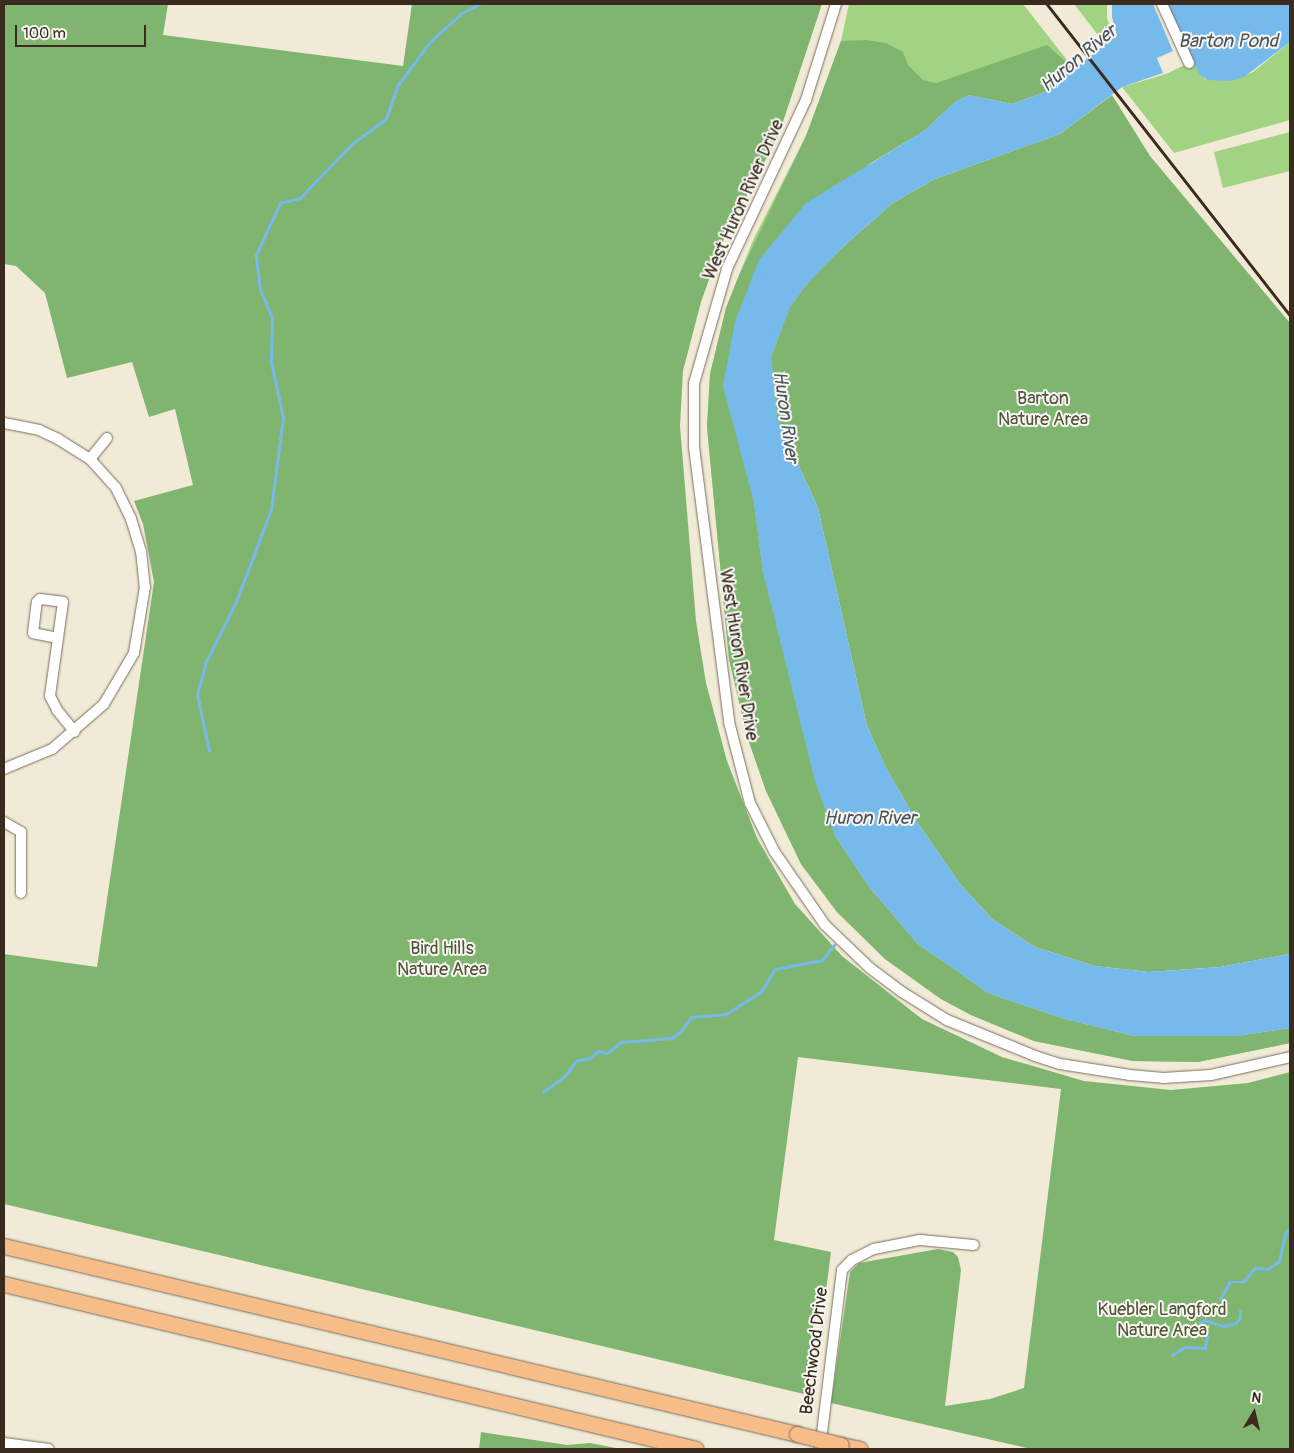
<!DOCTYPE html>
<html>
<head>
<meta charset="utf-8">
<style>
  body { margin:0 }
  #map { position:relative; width:1294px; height:1453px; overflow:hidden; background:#f0ead6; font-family:Pangolin,sans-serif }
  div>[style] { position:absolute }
  .green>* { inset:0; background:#a1d382 }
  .forest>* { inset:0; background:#80b570 }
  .water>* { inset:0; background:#76baec }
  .stream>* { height:2.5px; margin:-1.25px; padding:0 1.25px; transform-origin:1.25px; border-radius:1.25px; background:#76baec }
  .roads { filter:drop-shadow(0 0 1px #7a6d5e) drop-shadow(0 0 1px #7a6d5e) }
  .minor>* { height:10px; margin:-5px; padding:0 5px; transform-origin:5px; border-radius:5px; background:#fff }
  .highway>* { height:15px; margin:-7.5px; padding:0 7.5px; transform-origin:7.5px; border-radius:7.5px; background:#f7bd88 }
  .rail>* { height:2.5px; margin:-1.25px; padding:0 1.25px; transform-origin:1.25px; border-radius:1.25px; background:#3b2a1e }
  .bridges { filter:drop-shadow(0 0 1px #7a6d5e) drop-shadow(0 0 1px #7a6d5e) }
  .highway-bridge>* { height:15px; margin:-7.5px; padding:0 7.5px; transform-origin:7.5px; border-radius:7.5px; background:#f7bd88 }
  span { translate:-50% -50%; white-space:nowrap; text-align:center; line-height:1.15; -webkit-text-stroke:4px #f6f6f2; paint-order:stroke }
  .street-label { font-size:18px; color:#3b2a1e }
  .park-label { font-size:18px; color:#545437 }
  .water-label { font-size:19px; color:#4d555c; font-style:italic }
  .frame { position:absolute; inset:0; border:5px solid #3b2a1e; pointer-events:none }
  .north { position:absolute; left:1229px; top:1388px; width:50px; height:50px; -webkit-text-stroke:4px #f6f6f2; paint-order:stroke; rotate:9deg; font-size:14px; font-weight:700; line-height:20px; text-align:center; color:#3b2a1e }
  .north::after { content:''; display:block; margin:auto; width:18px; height:22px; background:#3b2a1e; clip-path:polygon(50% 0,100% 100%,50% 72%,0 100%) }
  .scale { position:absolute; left:15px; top:25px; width:131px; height:22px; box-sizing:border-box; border:2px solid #3b2a1e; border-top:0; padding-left:6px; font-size:15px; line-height:18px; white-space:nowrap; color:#3b2a1e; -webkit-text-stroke:4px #f6f6f2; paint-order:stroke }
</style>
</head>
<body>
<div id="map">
  <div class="green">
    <div style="clip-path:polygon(849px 4px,1023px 4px,1074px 69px,1045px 92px,984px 99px,969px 95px,955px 102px,924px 131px,869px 164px,754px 503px,835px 836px,869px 887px,918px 944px,988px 993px,1065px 1019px,1134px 1036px,1237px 1036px,1290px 1028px,1290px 1043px,1198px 1062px,1133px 1061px,1034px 1041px,971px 1015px,941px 999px,885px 959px,837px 912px,801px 864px,766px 791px,747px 736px,729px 659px,707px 427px,710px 374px,726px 308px,754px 238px,806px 136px,841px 41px)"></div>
    <div style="clip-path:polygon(1074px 4px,1107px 4px,1107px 18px,1114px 38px,1105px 44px)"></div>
    <div style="clip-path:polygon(1290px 42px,1290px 120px,1174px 153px,1122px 87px,1166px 74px,1193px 61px,1205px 79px,1237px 79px,1253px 72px)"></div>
    <div style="clip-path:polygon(1290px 132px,1290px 171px,1223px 188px,1214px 152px)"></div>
  </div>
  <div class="forest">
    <div style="clip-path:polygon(4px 4px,168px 4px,163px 35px,403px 66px,412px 4px,822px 4px,779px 134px,722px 243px,701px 302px,683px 371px,680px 426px,696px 621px,706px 683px,727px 761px,757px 838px,795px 904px,842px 956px,922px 1019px,1002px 1057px,1084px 1081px,1171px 1090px,1248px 1083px,1290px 1072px,1290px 1449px,1031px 1449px,831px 1403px,850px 1272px,859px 1263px,938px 1249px,953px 1252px,958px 1257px,961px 1270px,945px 1406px,990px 1399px,1024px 1388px,1061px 1089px,798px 1057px,774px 1240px,831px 1252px,826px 1291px,818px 1290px,804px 1394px,4px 1204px,4px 954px,97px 967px,154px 582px,143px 524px,134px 501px,193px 485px,175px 409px,149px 417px,132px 362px,67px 378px,45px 293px,16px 266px,4px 264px)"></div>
    <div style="clip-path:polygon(866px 40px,886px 43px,903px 52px,908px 65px,923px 80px,936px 83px,1047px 45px,1074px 69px,1045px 92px,1012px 104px,969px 95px,955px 102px,924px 131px,869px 164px,759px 260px,754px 503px,763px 572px,835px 836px,869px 887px,918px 944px,988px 993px,1065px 1019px,1134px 1036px,1237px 1036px,1290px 1028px,1290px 1043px,1198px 1062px,1133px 1061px,1034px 1041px,971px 1015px,941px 999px,885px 959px,837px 912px,801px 864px,766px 791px,747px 736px,729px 659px,707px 427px,710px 374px,726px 308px,739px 275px,806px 136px,841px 41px)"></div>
    <div style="clip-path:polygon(1112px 95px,1150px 156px,1290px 323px,1290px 954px,1220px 967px,1149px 972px,1095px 966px,1035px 947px,992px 919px,961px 885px,919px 825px,886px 768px,867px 726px,818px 508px,777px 417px,771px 357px,790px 307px,806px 285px,845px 245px,894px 202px,935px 179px,1060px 134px)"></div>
    <div style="clip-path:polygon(481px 1432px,567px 1445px,590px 1443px,621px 1449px,479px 1449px)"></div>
  </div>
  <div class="water">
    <div style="clip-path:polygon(1112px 4px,1153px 4px,1173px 51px,1157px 58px,1163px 73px,1122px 87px,1060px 134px,935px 179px,894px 202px,845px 245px,806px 285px,790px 307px,771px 357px,777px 417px,818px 508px,867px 726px,886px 768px,919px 825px,961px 885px,992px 919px,1035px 947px,1095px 966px,1149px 972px,1220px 967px,1290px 954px,1290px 1028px,1237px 1036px,1134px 1036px,1065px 1019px,988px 993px,918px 944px,869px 887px,835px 836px,815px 781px,763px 572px,754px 503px,723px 386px,735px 322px,759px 260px,806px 203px,924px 131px,955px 102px,969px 95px,1012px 104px,1045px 92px,1117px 35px,1112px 17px)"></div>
    <div style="clip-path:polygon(1162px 4px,1290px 4px,1290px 42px,1244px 77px,1230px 81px,1208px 80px,1200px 75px)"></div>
  </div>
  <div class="stream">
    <div style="left:209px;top:751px;width:58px;rotate:-101.9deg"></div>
    <div style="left:197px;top:694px;width:35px;rotate:-74deg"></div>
    <div style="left:207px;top:660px;width:65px;rotate:-63.4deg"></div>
    <div style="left:236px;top:602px;width:98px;rotate:-69.2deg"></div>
    <div style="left:271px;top:510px;width:93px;rotate:-82.6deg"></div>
    <div style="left:283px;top:418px;width:57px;rotate:-102.1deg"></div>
    <div style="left:271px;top:362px;width:44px;rotate:-88.7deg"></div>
    <div style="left:272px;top:318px;width:30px;rotate:-113deg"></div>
    <div style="left:260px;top:290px;width:35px;rotate:-97deg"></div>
    <div style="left:256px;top:255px;width:57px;rotate:-65.2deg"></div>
    <div style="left:280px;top:203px;width:21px;rotate:-14deg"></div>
    <div style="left:300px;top:198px;width:76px;rotate:-46.1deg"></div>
    <div style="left:353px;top:143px;width:41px;rotate:-36deg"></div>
    <div style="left:386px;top:119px;width:36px;rotate:-71deg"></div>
    <div style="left:398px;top:85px;width:54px;rotate:-53.3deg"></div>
    <div style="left:430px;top:42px;width:43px;rotate:-42.2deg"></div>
    <div style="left:462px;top:13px;width:19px;rotate:-28deg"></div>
    <div style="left:543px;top:1092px;width:27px;rotate:-36deg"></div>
    <div style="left:565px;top:1076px;width:19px;rotate:-54deg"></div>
    <div style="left:576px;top:1061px;width:14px;rotate:-12deg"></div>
    <div style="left:590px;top:1058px;width:11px;rotate:-41deg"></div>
    <div style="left:598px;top:1051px;width:9px;rotate:13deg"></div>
    <div style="left:607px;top:1053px;width:18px;rotate:-38deg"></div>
    <div style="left:621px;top:1042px;width:51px;rotate:-4.5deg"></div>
    <div style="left:672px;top:1038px;width:11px;rotate:-38deg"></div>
    <div style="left:681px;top:1031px;width:17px;rotate:-54deg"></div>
    <div style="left:691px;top:1017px;width:35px;rotate:-5deg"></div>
    <div style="left:726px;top:1014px;width:41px;rotate:-32.2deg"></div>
    <div style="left:761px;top:992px;width:27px;rotate:-59deg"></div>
    <div style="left:775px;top:969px;width:48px;rotate:-10.8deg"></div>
    <div style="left:822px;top:960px;width:19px;rotate:-51deg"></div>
    <div style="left:1220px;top:1299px;width:20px;rotate:-60deg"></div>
    <div style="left:1230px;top:1282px;width:13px"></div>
    <div style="left:1243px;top:1282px;width:18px;rotate:-49deg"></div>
    <div style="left:1255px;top:1268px;width:13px;rotate:4deg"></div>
    <div style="left:1268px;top:1269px;width:14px;rotate:-36deg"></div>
    <div style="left:1279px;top:1261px;width:28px;rotate:-77deg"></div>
    <div style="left:1285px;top:1234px;width:7px;rotate:-45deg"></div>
    <div style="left:1172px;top:1355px;width:15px;rotate:-32deg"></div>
    <div style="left:1185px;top:1347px;width:20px;rotate:3deg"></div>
    <div style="left:1205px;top:1348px;width:11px;rotate:-80deg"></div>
    <div style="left:1207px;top:1337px;width:16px;rotate:-117deg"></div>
    <div style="left:1200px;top:1323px;width:6px;rotate:-31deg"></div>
    <div style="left:1205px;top:1320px;width:20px;rotate:18deg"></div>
    <div style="left:1224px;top:1326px;width:12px;rotate:-14deg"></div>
    <div style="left:1236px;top:1323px;width:6px;rotate:-51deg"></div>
    <div style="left:1240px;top:1318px;width:7px;rotate:-90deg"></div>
  </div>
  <div class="roads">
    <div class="minor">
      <div style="left:836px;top:4px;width:101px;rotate:107.4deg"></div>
      <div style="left:806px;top:100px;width:187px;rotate:115.1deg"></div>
      <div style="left:727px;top:269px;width:119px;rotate:106.1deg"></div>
      <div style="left:694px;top:383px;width:64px;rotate:90deg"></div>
      <div style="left:694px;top:447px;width:277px;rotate:82.7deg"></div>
      <div style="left:729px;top:722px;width:84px;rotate:75.5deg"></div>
      <div style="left:750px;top:803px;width:54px;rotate:63.4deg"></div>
      <div style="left:774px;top:851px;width:90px;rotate:55.4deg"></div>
      <div style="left:825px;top:925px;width:62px;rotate:43.7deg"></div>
      <div style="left:870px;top:968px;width:40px;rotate:37deg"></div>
      <div style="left:902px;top:992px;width:53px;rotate:31.9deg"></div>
      <div style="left:947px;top:1020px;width:95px;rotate:22.2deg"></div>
      <div style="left:1035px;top:1056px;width:26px;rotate:18deg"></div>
      <div style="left:1060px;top:1064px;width:71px;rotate:8.9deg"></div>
      <div style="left:1130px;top:1075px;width:33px;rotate:5deg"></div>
      <div style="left:1163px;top:1078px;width:48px;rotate:-3.6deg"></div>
      <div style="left:1211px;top:1075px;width:81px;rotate:-12.8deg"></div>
      <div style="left:1162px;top:4px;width:65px;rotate:65.4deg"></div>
      <div style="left:4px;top:423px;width:36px;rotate:11deg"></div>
      <div style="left:39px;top:430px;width:21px;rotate:25deg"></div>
      <div style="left:58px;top:439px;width:38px;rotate:32deg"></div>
      <div style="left:90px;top:459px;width:39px;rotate:48deg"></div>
      <div style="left:116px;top:488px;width:34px;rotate:64deg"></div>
      <div style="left:131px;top:519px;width:34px;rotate:73deg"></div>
      <div style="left:141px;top:551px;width:36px;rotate:84deg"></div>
      <div style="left:145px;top:587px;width:67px;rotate:99.5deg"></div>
      <div style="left:134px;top:653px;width:59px;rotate:120.5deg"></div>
      <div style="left:104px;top:704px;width:69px;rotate:139.1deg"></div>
      <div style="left:52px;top:749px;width:52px;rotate:157.4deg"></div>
      <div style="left:90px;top:459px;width:27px;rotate:-51deg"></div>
      <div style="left:58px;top:638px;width:25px;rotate:-169deg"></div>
      <div style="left:33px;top:633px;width:31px;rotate:-83deg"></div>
      <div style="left:37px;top:602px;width:4px;rotate:-45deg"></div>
      <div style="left:40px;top:599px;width:23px;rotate:7deg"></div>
      <div style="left:63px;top:602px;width:95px;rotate:97.9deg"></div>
      <div style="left:50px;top:696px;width:16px;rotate:63deg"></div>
      <div style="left:57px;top:710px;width:28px;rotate:51deg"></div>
      <div style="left:4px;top:822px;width:20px;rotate:30deg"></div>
      <div style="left:21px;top:832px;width:61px;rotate:90deg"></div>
      <div style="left:4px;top:1443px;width:45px;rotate:7.6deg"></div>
      <div style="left:820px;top:1449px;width:180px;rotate:-83deg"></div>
      <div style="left:842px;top:1270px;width:14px;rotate:-45deg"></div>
      <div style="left:852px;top:1260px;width:25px;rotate:-27deg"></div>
      <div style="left:874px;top:1249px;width:47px;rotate:-11.1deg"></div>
      <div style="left:920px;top:1240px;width:54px;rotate:5.3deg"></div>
    </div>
    <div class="highway">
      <div style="left:4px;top:1246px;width:815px;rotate:13.34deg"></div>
      <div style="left:4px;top:1284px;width:711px;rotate:13.41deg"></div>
      <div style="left:841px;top:1445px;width:19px;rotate:12deg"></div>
    </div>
  </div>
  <div class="rail">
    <div style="left:1047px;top:4px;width:395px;rotate:52deg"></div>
  </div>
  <div class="bridges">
    <div class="highway-bridge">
      <div style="left:797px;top:1434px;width:45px;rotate:14deg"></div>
    </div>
  </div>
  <div class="street-label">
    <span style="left:744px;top:200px;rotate:-66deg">West Huron River Drive</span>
    <span style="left:738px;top:655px;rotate:81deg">West Huron River Drive</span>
    <span style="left:815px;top:1351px;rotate:-83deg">Beechwood Drive</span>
  </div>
  <div class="park-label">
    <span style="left:1043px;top:410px">Barton<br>Nature Area</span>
    <span style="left:442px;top:960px">Bird Hills<br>Nature Area</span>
    <span style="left:1162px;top:1321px">Kuebler Langford<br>Nature Area</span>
  </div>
  <div class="water-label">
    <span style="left:1228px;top:42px">Barton Pond</span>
    <span style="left:1079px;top:59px;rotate:-40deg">Huron River</span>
    <span style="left:785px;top:417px;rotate:82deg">Huron River</span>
    <span style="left:870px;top:819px">Huron River</span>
  </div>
  <div class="frame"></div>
  <div class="north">N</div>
  <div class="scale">100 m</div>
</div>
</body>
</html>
